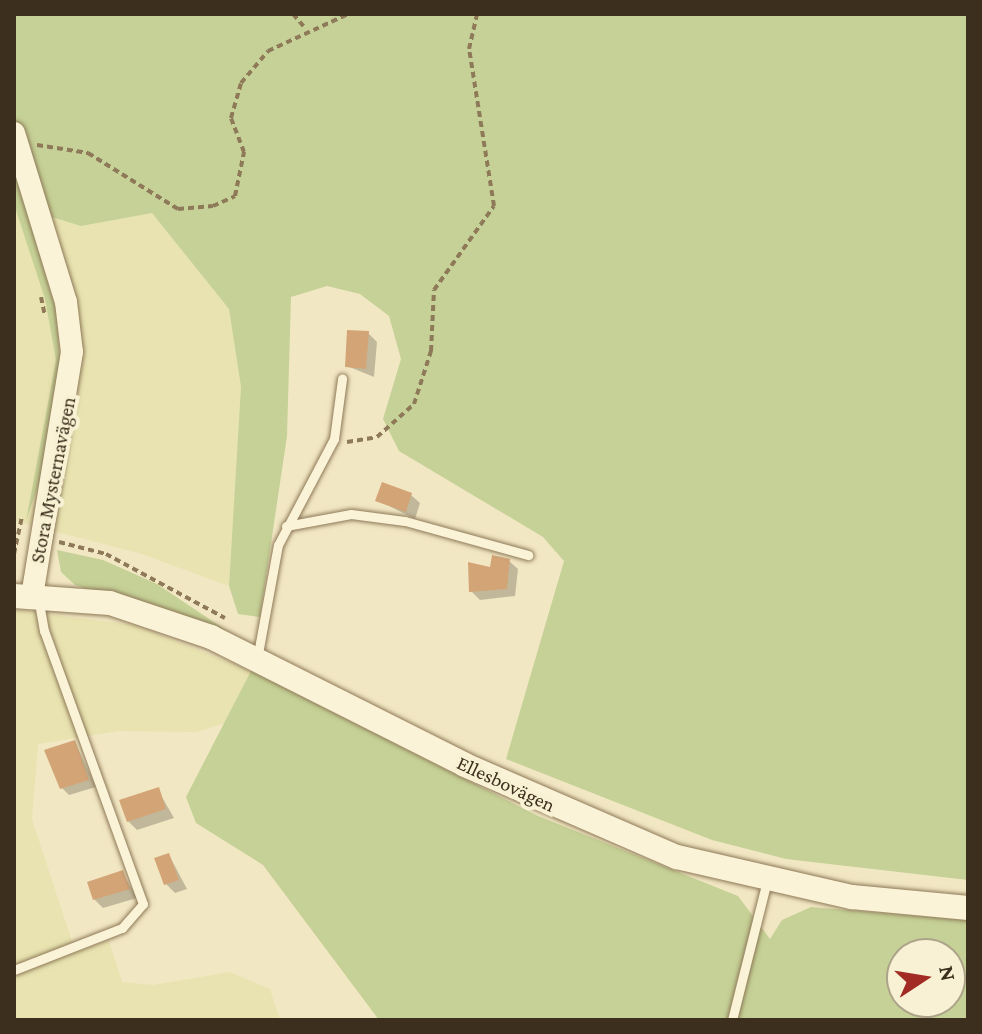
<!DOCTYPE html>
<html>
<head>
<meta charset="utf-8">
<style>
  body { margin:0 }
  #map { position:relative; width:982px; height:1034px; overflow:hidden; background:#f2e7c3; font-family:"Crimson Pro",serif }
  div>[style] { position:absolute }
  .farmland>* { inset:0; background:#e8e3b0 }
  .green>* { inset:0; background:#c5d196 }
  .shadow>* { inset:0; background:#0003 }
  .building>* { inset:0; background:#d3a476 }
  .path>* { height:4px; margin-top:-2px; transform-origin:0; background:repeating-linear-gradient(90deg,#8e7958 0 6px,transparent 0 10px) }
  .roads { filter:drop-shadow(0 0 2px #8e7958) drop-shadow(0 0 2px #8e7958) }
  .service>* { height:9px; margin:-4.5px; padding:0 4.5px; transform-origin:4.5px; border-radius:4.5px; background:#fbf3d7 }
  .tertiary>* { height:22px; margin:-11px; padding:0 11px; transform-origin:11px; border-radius:11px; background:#fbf3d7 }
  .secondary>* { height:24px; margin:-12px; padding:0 12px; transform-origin:12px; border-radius:12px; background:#fbf3d7 }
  span { translate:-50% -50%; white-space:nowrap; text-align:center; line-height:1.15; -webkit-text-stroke:8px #f8f1d3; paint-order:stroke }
  .street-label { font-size:20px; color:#3c2f1d }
  .frame { position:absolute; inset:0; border:16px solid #3c2f1d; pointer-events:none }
  .north { position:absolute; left:886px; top:938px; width:80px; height:80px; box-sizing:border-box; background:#f8f1d3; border:2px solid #ada38a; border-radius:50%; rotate:78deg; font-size:22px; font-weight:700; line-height:32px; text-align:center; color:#3c2f1d }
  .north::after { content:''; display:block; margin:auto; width:28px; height:36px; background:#a22c23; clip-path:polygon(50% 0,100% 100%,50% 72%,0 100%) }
</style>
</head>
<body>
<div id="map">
  <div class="farmland">
    <div style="clip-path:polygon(14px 204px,81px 226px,152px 213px,229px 309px,241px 387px,229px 586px,139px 553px,14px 521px)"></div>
    <div style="clip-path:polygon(14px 610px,135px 625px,251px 671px,226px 723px,196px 732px,119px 731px,38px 744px,32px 819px,75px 951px,109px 941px,122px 982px,153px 985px,230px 972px,270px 989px,280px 1020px,14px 1020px)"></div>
  </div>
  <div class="green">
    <div style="clip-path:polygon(14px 14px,968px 14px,968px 880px,786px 859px,712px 840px,506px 759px,564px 561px,543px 537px,399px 451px,383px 419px,401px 359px,389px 316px,360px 294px,327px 286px,291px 297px,287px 436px,260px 617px,238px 614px,229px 586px,241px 387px,229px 309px,152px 213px,81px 226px,26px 209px,56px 310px,60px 360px,48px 457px,26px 521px,56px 360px,45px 299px,14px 204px)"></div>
    <div style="clip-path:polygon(57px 550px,103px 560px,157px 584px,230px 633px,75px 585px,61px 572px)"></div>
    <div style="clip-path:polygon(evenodd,251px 671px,538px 816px,738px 896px,770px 939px,782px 920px,811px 907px,968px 920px,968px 1020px,379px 1020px,263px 865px,196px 823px,186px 797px,251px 671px,902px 954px,950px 954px,950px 1002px,902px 1002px,902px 954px)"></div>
  </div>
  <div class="shadow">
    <div style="clip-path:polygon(368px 333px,377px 342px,374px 377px,347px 366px)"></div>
    <div style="clip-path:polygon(411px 495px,420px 503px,415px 519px,377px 500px)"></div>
    <div style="clip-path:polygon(509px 561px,518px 569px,515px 596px,480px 600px,471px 591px)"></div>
    <div style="clip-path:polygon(75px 742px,96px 787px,69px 795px,62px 788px)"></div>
    <div style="clip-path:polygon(158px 790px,174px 818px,137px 830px,128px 821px)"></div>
    <div style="clip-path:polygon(169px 855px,187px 889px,175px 893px,166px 884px)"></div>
    <div style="clip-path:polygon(122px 872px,137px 898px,103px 908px,94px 899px)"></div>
  </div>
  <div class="building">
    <div style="clip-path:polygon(347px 330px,369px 331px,366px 369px,345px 367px)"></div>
    <div style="clip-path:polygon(382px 482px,412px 493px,406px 512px,375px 501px)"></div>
    <div style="clip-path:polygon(492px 555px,510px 559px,507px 589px,469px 592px,468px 562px,490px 567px)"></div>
    <div style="clip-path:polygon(75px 740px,89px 780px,60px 789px,44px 750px)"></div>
    <div style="clip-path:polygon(159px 787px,166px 809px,127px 822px,119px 800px)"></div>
    <div style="clip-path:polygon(169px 853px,179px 880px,164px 885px,154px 858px)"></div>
    <div style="clip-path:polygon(123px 870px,130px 889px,93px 900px,87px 882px)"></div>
  </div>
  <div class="path">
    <div style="left:293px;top:14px;width:20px;rotate:49deg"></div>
    <div style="left:37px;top:145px;width:52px;rotate:8.9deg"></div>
    <div style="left:88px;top:153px;width:106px;rotate:31.9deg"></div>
    <div style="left:178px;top:209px;width:35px;rotate:-5deg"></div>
    <div style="left:213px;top:206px;width:24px;rotate:-24deg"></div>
    <div style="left:235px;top:196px;width:45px;rotate:-78.4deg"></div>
    <div style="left:244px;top:152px;width:36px;rotate:-111deg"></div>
    <div style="left:231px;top:118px;width:36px;rotate:-74deg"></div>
    <div style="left:241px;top:83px;width:42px;rotate:-49.8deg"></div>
    <div style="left:268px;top:51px;width:88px;rotate:-24.8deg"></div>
    <div style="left:41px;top:297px;width:19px;rotate:78deg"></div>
    <div style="left:347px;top:442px;width:30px;rotate:-9deg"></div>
    <div style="left:377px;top:437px;width:50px;rotate:-41.7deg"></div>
    <div style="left:414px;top:404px;width:56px;rotate:-72.2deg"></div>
    <div style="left:431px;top:351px;width:61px;rotate:-87.2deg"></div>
    <div style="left:434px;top:290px;width:103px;rotate:-54.5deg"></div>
    <div style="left:494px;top:206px;width:159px;rotate:-99deg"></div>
    <div style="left:469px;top:49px;width:36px;rotate:-77deg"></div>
    <div style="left:59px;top:542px;width:49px;rotate:14.3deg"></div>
    <div style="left:106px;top:554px;width:135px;rotate:28.3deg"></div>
    <div style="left:14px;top:554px;width:38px;rotate:-78deg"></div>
  </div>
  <div class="roads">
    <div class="service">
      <div style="left:286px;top:526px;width:66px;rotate:-10.5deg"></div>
      <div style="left:351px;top:514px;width:54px;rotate:7.4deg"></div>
      <div style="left:405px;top:521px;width:128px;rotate:15.5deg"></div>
      <div style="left:257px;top:659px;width:116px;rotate:-79.6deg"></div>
      <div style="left:278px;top:545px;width:120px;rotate:-62.2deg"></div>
      <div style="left:334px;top:439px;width:61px;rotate:-82.4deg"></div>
      <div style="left:14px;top:970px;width:116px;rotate:-21.3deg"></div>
      <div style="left:122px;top:928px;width:32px;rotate:-49deg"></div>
      <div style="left:143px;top:904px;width:290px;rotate:-109.9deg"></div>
      <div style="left:44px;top:631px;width:35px;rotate:-100deg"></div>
      <div style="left:732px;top:1020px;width:143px;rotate:-75.9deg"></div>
    </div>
    <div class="tertiary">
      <div style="left:14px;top:133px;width:177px;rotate:72.9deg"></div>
      <div style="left:66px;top:302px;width:50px;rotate:83.2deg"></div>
      <div style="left:72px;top:352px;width:247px;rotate:99.3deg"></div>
    </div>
    <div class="secondary">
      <div style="left:14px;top:596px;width:96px;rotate:4.2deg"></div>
      <div style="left:110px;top:603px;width:107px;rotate:18.6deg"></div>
      <div style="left:211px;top:637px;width:284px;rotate:26.7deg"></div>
      <div style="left:465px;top:765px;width:231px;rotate:23.5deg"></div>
      <div style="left:677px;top:857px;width:180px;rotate:12.9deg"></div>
      <div style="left:852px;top:897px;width:117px;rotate:5.4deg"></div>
    </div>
  </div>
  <div class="street-label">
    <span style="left:53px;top:480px;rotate:-79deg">Stora Mysternavägen</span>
    <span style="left:506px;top:784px;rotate:25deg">Ellesbovägen</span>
  </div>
  <div class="frame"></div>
  <div class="north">N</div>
</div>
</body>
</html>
